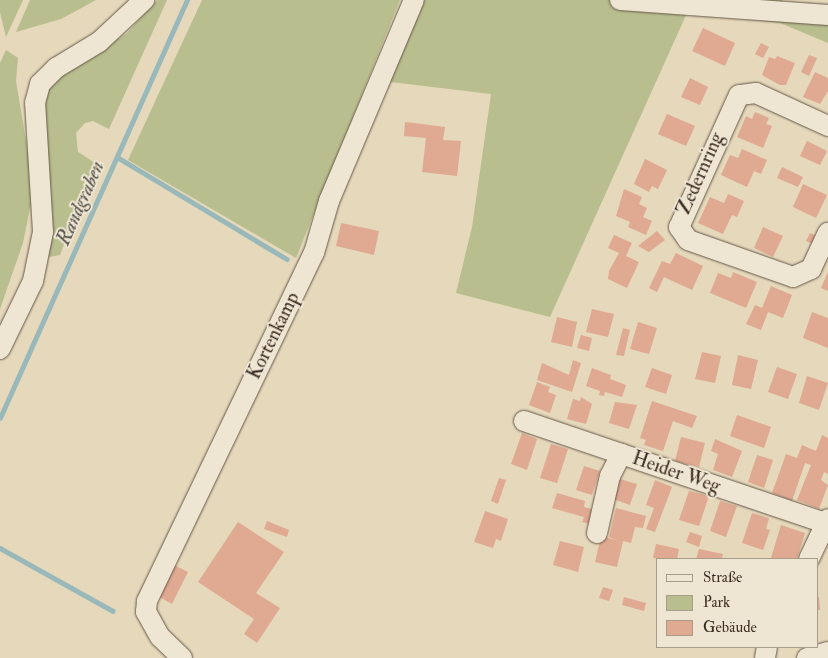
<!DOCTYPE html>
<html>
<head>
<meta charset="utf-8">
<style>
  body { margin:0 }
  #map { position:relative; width:828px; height:658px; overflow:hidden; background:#e5d8bb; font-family:"IM FELL Double Pica",serif }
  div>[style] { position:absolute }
  .green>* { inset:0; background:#b8be8e }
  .stream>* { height:4.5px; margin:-2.25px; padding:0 2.25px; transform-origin:2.25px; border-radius:2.25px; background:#99b8ba }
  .building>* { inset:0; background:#e0a992 }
  .roads { filter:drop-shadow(0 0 1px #665748) drop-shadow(0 0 1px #665748) }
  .minor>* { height:20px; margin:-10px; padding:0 10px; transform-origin:10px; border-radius:10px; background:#eee6d3 }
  span { translate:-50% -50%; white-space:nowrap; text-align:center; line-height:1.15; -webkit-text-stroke:4px #eee6d3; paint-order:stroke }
  .street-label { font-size:19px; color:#3b2c22 }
  .water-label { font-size:20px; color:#524f48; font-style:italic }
  .legend { position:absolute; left:656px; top:558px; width:162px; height:90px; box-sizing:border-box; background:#eee6d3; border:1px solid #a69c8c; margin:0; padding:6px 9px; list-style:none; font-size:15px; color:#3b2c22 }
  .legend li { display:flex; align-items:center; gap:10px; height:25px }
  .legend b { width:25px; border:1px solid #a69c8c }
</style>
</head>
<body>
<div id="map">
  <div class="green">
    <div style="clip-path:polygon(0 0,23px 0,6px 37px,0 12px)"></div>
    <div style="clip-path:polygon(30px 0,96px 0,61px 19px,16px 32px)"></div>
    <div style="clip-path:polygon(157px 0,167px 0,109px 129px,93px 121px,85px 123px,76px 133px,78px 152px,95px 163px,60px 255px,49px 257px,42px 122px,46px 89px,57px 77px,126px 34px)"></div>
    <div style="clip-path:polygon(202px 0,400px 0,296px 258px,128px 160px)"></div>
    <div style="clip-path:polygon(415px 0,783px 0,781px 13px,828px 18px,828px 43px,780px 23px,781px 17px,780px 23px,687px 13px,550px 317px,456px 293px,472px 227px,491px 94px,382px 81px,420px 14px)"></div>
    <div style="clip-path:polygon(6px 50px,18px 58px,16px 81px,34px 188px,23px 243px,0 309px,0 63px)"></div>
  </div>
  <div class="stream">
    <div style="left:117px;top:157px;width:198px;rotate:31deg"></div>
    <div style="left:0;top:418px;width:458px;rotate:-65.9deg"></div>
    <div style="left:0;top:548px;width:129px;rotate:29.1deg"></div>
  </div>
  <div class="building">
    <div style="clip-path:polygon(703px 28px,735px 43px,725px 66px,692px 51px)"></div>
    <div style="clip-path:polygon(761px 43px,769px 47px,763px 58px,755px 54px)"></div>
    <div style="clip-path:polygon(809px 55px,817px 58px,809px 76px,801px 72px)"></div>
    <div style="clip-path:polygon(777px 56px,795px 63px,786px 85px,780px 85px,762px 75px,769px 57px,775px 59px)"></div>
    <div style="clip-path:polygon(815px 72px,828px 78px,828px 91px,820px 104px,803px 97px)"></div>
    <div style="clip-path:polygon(690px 78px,708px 87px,700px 105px,681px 97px)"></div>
    <div style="clip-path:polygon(755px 112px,769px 118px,766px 124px,772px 126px,763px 148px,737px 137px,746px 116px,752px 119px)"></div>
    <div style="clip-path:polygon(667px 114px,695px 126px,686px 146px,658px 134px)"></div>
    <div style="clip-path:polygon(405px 122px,445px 127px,443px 140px,461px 141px,457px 176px,422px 172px,426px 138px,404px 136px)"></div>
    <div style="clip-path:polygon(807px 141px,827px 151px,820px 165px,800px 156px)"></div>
    <div style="clip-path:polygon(742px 149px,767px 160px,761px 174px,754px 171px,747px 187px,721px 175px,730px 155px,738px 158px)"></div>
    <div style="clip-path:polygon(645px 159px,667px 170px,658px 189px,652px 186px,649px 192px,634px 184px)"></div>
    <div style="clip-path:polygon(782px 167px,803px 177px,798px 187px,777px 178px)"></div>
    <div style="clip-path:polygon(803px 184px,827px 195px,816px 218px,793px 207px)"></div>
    <div style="clip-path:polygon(624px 189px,642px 197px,639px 204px,647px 208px,643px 217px,652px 221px,646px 235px,628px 227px,630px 222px,616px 216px)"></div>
    <div style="clip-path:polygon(728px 194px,744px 201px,737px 217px,732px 215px,723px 234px,698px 223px,710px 197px,724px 203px)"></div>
    <div style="clip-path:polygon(341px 223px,379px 231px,374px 255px,336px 246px)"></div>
    <div style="clip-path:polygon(763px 227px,783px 236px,773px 257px,754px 248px)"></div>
    <div style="clip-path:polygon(657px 231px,665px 240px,649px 252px,638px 246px)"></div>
    <div style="clip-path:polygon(810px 233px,819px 237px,815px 245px,806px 241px)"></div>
    <div style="clip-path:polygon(614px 235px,632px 243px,626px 256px,639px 262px,627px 288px,608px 279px,609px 271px,619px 253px,608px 248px)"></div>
    <div style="clip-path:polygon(676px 253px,703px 266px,692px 290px,664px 277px,657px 292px,649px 288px,662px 261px,670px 264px)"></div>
    <div style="clip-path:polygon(733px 272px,757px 282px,746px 308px,710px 293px,718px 273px,731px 278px)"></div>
    <div style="clip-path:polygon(828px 272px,828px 291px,821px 288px)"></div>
    <div style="clip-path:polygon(771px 286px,792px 295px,783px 318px,768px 312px,761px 330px,746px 324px,755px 305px,762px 308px)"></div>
    <div style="clip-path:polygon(592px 309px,614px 314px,608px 337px,586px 332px)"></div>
    <div style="clip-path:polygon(812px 312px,828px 318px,828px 348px,803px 338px)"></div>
    <div style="clip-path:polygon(557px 317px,577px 322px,572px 347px,551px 342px)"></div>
    <div style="clip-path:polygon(638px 322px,657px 328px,649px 354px,630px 349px)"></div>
    <div style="clip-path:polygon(623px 328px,630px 330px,624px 356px,616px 355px)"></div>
    <div style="clip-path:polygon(581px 335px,592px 338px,589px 351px,577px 348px)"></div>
    <div style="clip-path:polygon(702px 352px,721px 356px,715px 383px,695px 379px)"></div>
    <div style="clip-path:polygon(738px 355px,758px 360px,751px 389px,732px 385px)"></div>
    <div style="clip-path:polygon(573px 360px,581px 363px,572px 392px,537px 380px,542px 363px,569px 375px)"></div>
    <div style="clip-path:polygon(777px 367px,797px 374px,788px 399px,768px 392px)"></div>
    <div style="clip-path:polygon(592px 368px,611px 375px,610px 379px,626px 385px,622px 397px,605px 392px,604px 396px,599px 395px,600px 391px,586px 386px)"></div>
    <div style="clip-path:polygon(652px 368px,672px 375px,666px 394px,645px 387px)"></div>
    <div style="clip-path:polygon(807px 376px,828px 383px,819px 410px,799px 403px)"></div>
    <div style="clip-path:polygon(537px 382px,550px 387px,548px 392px,556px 395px,550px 413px,529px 405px)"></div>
    <div style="clip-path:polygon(581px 397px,592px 404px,586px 424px,567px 419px,573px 399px,580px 401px)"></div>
    <div style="clip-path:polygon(652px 401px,697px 416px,692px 428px,673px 421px,663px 451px,644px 445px,646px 440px,640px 438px)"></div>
    <div style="clip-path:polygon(615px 402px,637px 405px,629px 429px,609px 423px)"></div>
    <div style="clip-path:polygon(737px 415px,771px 427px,764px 448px,730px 436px)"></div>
    <div style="clip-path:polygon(522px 433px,537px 439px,527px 470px,511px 464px)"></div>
    <div style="clip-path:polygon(822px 435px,828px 438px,828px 474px,824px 472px,821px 480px,828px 485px,819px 509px,797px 500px,811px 465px,805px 463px,792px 501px,772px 493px,786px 454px,797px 458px,802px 445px,816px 451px)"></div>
    <div style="clip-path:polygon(681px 437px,705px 443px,699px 467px,675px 461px)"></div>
    <div style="clip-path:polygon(715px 439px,742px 451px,732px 477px,713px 470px,718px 454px,711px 451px)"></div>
    <div style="clip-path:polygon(551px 444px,568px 449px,557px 483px,540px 478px)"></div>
    <div style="clip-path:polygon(757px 455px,773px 460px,764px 488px,748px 482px)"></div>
    <div style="clip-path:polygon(584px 466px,600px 471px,592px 495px,576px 490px)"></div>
    <div style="clip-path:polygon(499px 478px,506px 480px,498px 504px,491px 501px)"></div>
    <div style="clip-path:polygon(620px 479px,637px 484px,630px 505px,613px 499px)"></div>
    <div style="clip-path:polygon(655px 480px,672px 487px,655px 532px,646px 529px,654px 508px,646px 505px)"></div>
    <div style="clip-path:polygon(689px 491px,709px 496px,699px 526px,679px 520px)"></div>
    <div style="clip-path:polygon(557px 493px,585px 501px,584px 507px,599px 511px,595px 525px,582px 522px,584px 517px,552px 508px)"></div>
    <div style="clip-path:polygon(720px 501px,737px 506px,726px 537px,710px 531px)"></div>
    <div style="clip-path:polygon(616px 508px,646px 516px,643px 528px,635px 527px,631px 543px,623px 541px,617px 567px,595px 562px,601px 536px,616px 540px,609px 537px)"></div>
    <div style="clip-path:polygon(485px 511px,508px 519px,501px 541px,496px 539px,493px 548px,474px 542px)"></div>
    <div style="clip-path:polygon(752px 513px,769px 518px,766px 529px,770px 530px,763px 550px,742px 543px)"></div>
    <div style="clip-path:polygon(267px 521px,289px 530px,287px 537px,264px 529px)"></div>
    <div style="clip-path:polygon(238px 522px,284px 552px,256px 593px,280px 608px,257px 643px,244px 634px,254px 619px,198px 582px)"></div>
    <div style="clip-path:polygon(781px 525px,805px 533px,797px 559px,771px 558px)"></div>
    <div style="clip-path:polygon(690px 532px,702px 536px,699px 547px,686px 542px)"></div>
    <div style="clip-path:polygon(560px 541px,584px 547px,578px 572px,553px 565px)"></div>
    <div style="clip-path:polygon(656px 544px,679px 549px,677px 559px,653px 558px)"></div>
    <div style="clip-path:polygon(699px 549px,723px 554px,722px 559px,696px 559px)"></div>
    <div style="clip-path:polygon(172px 564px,188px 572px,172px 604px,156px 595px)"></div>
    <div style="clip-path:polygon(603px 587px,613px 590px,609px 601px,599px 598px)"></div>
    <div style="clip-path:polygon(624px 597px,646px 603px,644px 611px,622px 605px)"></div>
    <div style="clip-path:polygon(817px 597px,819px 597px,820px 610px,817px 610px)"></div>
  </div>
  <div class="roads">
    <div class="minor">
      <div style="left:620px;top:0;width:209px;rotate:4.1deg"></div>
      <div style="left:828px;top:126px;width:79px;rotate:-155.4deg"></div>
      <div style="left:756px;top:93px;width:17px;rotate:173deg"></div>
      <div style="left:739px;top:95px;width:145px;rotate:114.4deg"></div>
      <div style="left:679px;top:227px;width:16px;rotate:55deg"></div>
      <div style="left:688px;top:240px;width:111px;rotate:19.4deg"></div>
      <div style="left:793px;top:277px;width:20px;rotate:-24deg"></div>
      <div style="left:811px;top:269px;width:40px;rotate:-65deg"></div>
      <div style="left:0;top:349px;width:76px;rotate:-64.1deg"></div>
      <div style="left:33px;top:281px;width:50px;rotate:-78.5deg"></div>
      <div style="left:43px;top:232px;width:129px;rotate:-93.5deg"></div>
      <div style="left:35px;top:103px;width:20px;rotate:-75deg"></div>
      <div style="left:40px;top:84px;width:23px;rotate:-45deg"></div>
      <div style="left:56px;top:68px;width:50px;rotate:-31.2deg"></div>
      <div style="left:99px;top:42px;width:62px;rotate:-43deg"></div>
      <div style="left:524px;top:421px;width:321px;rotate:18.7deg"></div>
      <div style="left:597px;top:533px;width:58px;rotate:-77.2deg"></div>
      <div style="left:610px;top:476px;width:25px;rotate:-63deg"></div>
      <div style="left:809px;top:559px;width:44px;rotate:-64.6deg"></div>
      <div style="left:182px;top:658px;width:30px;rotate:-136deg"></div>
      <div style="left:160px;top:637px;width:29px;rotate:-119deg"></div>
      <div style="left:146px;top:612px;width:11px;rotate:-85deg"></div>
      <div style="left:147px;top:601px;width:386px;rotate:-64.4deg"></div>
      <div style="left:314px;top:253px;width:54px;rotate:-73.9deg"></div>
      <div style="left:329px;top:201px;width:218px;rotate:-67.1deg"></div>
      <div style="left:765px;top:658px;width:11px;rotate:-80deg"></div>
      <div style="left:807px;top:658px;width:22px;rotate:-16deg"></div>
    </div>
  </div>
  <div class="street-label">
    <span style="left:701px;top:174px;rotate:-66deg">Zedernring</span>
    <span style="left:274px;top:336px;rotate:-64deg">Kortenkamp</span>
    <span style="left:676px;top:473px;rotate:19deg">Heider Weg</span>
  </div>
  <div class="water-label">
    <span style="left:80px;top:203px;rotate:-66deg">Randgraben</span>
  </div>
  <ul class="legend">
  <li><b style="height:6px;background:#eee6d3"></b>Straße</li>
  <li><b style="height:14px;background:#b8be8e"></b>Park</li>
  <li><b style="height:14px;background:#e0a992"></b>Gebäude</li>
  </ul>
</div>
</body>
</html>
